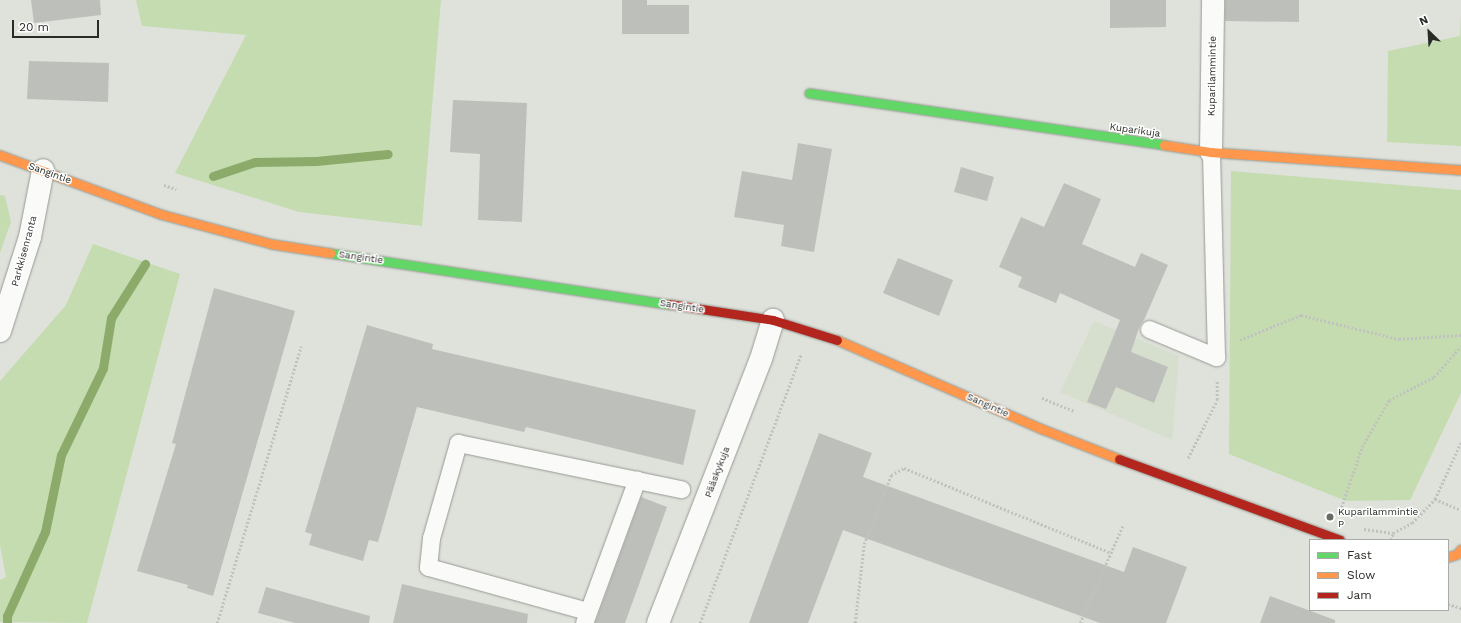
<!DOCTYPE html>
<html>
<head>
<meta charset="utf-8">
<style>
  body { margin:0 }
  #map { position:relative; width:1461px; height:623px; overflow:hidden; background:#dee2da; font-family:"Work Sans",sans-serif }
  div>[style] { position:absolute }
  .built>* { inset:0; background:#d6dfce }
  .green>* { inset:0; background:#c5dcb1 }
  .stream>* { height:9px; margin:-4.5px; padding:0 4.5px; transform-origin:4.5px; border-radius:4.5px; background:#8cab6b }
  .building>* { inset:0; background:#bdc0ba }
  .path>* { height:2.5px; margin-top:-1.25px; transform-origin:0; background:repeating-linear-gradient(90deg,#c0c2bf 0 2px,transparent 0 4px) }
  .roads { filter:drop-shadow(0 0 1px #979a94) drop-shadow(0 0 1px #979a94) }
  .lane>* { height:17px; margin:-8.5px; padding:0 8.5px; transform-origin:8.5px; border-radius:8.5px; background:#fafbf9 }
  .street>* { height:22px; margin:-11px; padding:0 11px; transform-origin:11px; border-radius:11px; background:#fafbf9 }
  .fast>* { height:9px; margin:-4.5px; padding:0 4.5px; transform-origin:4.5px; border-radius:4.5px; background:#63d668 }
  .slow>* { height:9px; margin:-4.5px; padding:0 4.5px; transform-origin:4.5px; border-radius:4.5px; background:#ff974d }
  .jam>* { height:9px; margin:-4.5px; padding:0 4.5px; transform-origin:4.5px; border-radius:4.5px; background:#b3261e }
  .dots>* { width:11px; height:11px; translate:-50% -50%; box-sizing:border-box; border:2px solid #fff; border-radius:50% }
  span { translate:-50% -50%; white-space:nowrap; text-align:center; line-height:1.15; -webkit-text-stroke:3px #fff; paint-order:stroke }
  .street-label { font-size:10px; color:#292c26 }
  .poi-label { font-size:10px; color:#292c26 }
  .left { translate:0 -50%; text-align:left }
  .legend { position:absolute; left:1309px; top:539px; width:140px; height:72px; box-sizing:border-box; background:#fff; border:1px solid #a9aba8; margin:0; padding:5px 7px; list-style:none; font-size:12px; color:#292c26 }
  .legend li { display:flex; align-items:center; gap:8px; height:20px }
  .legend b { width:20px; border:1px solid #a9aba8 }
  .north { position:absolute; left:1409px; top:12px; width:40px; height:40px; -webkit-text-stroke:3px #fff; paint-order:stroke; rotate:335deg; font-size:11px; font-weight:700; line-height:16px; text-align:center; color:#292c26 }
  .north::after { content:''; display:block; margin:auto; width:14px; height:18px; background:#292c26; clip-path:polygon(50% 0,100% 100%,50% 72%,0 100%) }
  .scale { position:absolute; left:12px; top:20px; width:87px; height:18px; box-sizing:border-box; border:2px solid #292c26; border-top:0; padding-left:5px; font-size:12px; line-height:14px; white-space:nowrap; color:#292c26; -webkit-text-stroke:3px #fff; paint-order:stroke }
</style>
</head>
<body>
<div id="map">
  <div class="built">
    <div style="clip-path:polygon(1094px 321px,1179px 356px,1172px 440px,1060px 392px)"></div>
  </div>
  <div class="green">
    <div style="clip-path:polygon(136px 0,441px 0,422px 226px,299px 212px,175px 173px,246px 35px,142px 26px)"></div>
    <div style="clip-path:polygon(1461px 15px,1461px 146px,1387px 142px,1388px 51px,1460px 36px)"></div>
    <div style="clip-path:polygon(1231px 171px,1461px 190px,1461px 393px,1410px 500px,1346px 501px,1229px 454px)"></div>
    <div style="clip-path:polygon(0 195px,5px 196px,11px 222px,0 253px)"></div>
    <div style="clip-path:polygon(93px 244px,180px 274px,87px 623px,0 622px,0 580px,6px 577px,0 545px,0 381px,66px 305px)"></div>
  </div>
  <div class="stream">
    <div style="left:213px;top:176px;width:44px;rotate:-18.4deg"></div>
    <div style="left:255px;top:162px;width:61px;rotate:-0.9deg"></div>
    <div style="left:316px;top:161px;width:72px;rotate:-5.6deg"></div>
    <div style="left:7px;top:623px;width:7px;rotate:-90deg"></div>
    <div style="left:7px;top:616px;width:92px;rotate:-65.7deg"></div>
    <div style="left:45px;top:532px;width:79px;rotate:-78.3deg"></div>
    <div style="left:61px;top:455px;width:97px;rotate:-64.2deg"></div>
    <div style="left:103px;top:368px;width:51px;rotate:-80.9deg"></div>
    <div style="left:111px;top:318px;width:64px;rotate:-57.8deg"></div>
  </div>
  <div class="building">
    <div style="clip-path:polygon(31px 0,100px 0,101px 15px,34px 23px)"></div>
    <div style="clip-path:polygon(622px 0,647px 0,647px 5px,689px 5px,689px 34px,622px 34px)"></div>
    <div style="clip-path:polygon(1110px 0,1166px 0,1166px 27px,1110px 28px)"></div>
    <div style="clip-path:polygon(1225px 0,1299px 0,1299px 22px,1225px 21px)"></div>
    <div style="clip-path:polygon(29px 61px,109px 63px,108px 102px,27px 99px)"></div>
    <div style="clip-path:polygon(453px 100px,527px 103px,522px 222px,478px 220px,480px 154px,450px 152px)"></div>
    <div style="clip-path:polygon(798px 143px,832px 149px,814px 252px,781px 246px,784px 225px,734px 217px,742px 171px,792px 180px)"></div>
    <div style="clip-path:polygon(961px 167px,994px 177px,987px 201px,954px 192px)"></div>
    <div style="clip-path:polygon(1064px 183px,1101px 199px,1082px 244px,1135px 267px,1141px 253px,1168px 265px,1144px 320px,1140px 325px,1131px 352px,1168px 367px,1154px 403px,1116px 387px,1106px 409px,1087px 402px,1120px 320px,1060px 293px,1056px 303px,1018px 287px,1022px 277px,999px 267px,1021px 217px,1044px 227px)"></div>
    <div style="clip-path:polygon(898px 258px,953px 280px,939px 316px,883px 293px)"></div>
    <div style="clip-path:polygon(214px 288px,295px 311px,213px 596px,187px 588px,188px 585px,137px 571px,176px 444px,172px 443px)"></div>
    <div style="clip-path:polygon(367px 325px,433px 344px,432px 349px,696px 410px,683px 465px,526px 427px,524px 432px,417px 407px,378px 542px,369px 540px,363px 561px,309px 545px,312px 534px,305px 532px)"></div>
    <div style="clip-path:polygon(819px 433px,872px 453px,863px 477px,1124px 572px,1133px 547px,1187px 567px,1166px 623px,1100px 623px,843px 530px,808px 623px,749px 623px)"></div>
    <div style="clip-path:polygon(641px 497px,667px 507px,625px 623px,595px 623px)"></div>
    <div style="clip-path:polygon(402px 584px,528px 614px,527px 623px,393px 623px)"></div>
    <div style="clip-path:polygon(266px 587px,370px 616px,369px 623px,295px 623px,258px 613px)"></div>
    <div style="clip-path:polygon(1270px 596px,1335px 620px,1335px 623px,1260px 623px)"></div>
  </div>
  <div class="path">
    <div style="left:164px;top:185px;width:13px;rotate:18deg"></div>
    <div style="left:1240px;top:340px;width:66px;rotate:-22.3deg"></div>
    <div style="left:1301px;top:315px;width:101px;rotate:13.8deg"></div>
    <div style="left:1399px;top:339px;width:62px;rotate:-3.7deg"></div>
    <div style="left:1042px;top:398px;width:35px;rotate:22deg"></div>
    <div style="left:1188px;top:458px;width:65px;rotate:-63.4deg"></div>
    <div style="left:1217px;top:400px;width:20px;rotate:-90deg"></div>
    <div style="left:1435px;top:499px;width:28px;rotate:23deg"></div>
    <div style="left:1340px;top:511px;width:68px;rotate:-71deg"></div>
    <div style="left:1362px;top:447px;width:54px;rotate:-60.1deg"></div>
    <div style="left:1389px;top:400px;width:51px;rotate:-27.1deg"></div>
    <div style="left:1434px;top:377px;width:41px;rotate:-48.9deg"></div>
    <div style="left:1364px;top:529px;width:29px;rotate:8deg"></div>
    <div style="left:1391px;top:540px;width:7px;rotate:-74deg"></div>
    <div style="left:1393px;top:533px;width:21px;rotate:-28deg"></div>
    <div style="left:1412px;top:523px;width:33px;rotate:-46deg"></div>
    <div style="left:1435px;top:499px;width:63px;rotate:-65.5deg"></div>
    <div style="left:1448px;top:604px;width:14px;rotate:17deg"></div>
    <div style="left:217px;top:623px;width:289px;rotate:-73.1deg"></div>
    <div style="left:700px;top:623px;width:287px;rotate:-69.4deg"></div>
    <div style="left:855px;top:623px;width:80px;rotate:-83.5deg"></div>
    <div style="left:864px;top:544px;width:74px;rotate:-68.6deg"></div>
    <div style="left:891px;top:475px;width:15px;rotate:-28deg"></div>
    <div style="left:904px;top:468px;width:224px;rotate:22.3deg"></div>
    <div style="left:1080px;top:623px;width:107px;rotate:-66.3deg"></div>
  </div>
  <div class="roads">
    <div class="lane">
      <div style="left:1149px;top:329px;width:73px;rotate:22.7deg"></div>
      <div style="left:1216px;top:357px;width:205px;rotate:-91.4deg"></div>
      <div style="left:587px;top:611px;width:165px;rotate:-164.5deg"></div>
      <div style="left:428px;top:567px;width:29px;rotate:-84deg"></div>
      <div style="left:431px;top:538px;width:99px;rotate:-74.1deg"></div>
      <div style="left:458px;top:443px;width:228px;rotate:11.7deg"></div>
      <div style="left:584px;top:623px;width:153px;rotate:-69.8deg"></div>
    </div>
    <div class="street">
      <div style="left:1211px;top:152px;width:152px;rotate:-89.2deg"></div>
      <div style="left:0;top:331px;width:99px;rotate:-72.3deg"></div>
      <div style="left:30px;top:237px;width:68px;rotate:-79deg"></div>
      <div style="left:658px;top:623px;width:283px;rotate:-68.7deg"></div>
      <div style="left:761px;top:359px;width:41px;rotate:-72.9deg"></div>
    </div>
    <div class="fast">
      <div style="left:809px;top:93px;width:359px;rotate:8.3deg"></div>
      <div style="left:330px;top:253px;width:343px;rotate:8.6deg"></div>
    </div>
    <div class="slow">
      <div style="left:1164px;top:145px;width:48px;rotate:8.5deg"></div>
      <div style="left:1211px;top:152px;width:251px;rotate:4.1deg"></div>
      <div style="left:0;top:155px;width:171px;rotate:20.2deg"></div>
      <div style="left:160px;top:214px;width:116px;rotate:15deg"></div>
      <div style="left:272px;top:244px;width:59px;rotate:8.8deg"></div>
      <div style="left:837px;top:340px;width:223px;rotate:23.5deg"></div>
      <div style="left:1042px;top:429px;width:83px;rotate:21.3deg"></div>
      <div style="left:1448px;top:557px;width:9px;rotate:-18deg"></div>
      <div style="left:1457px;top:554px;width:6px;rotate:-51deg"></div>
    </div>
    <div class="jam">
      <div style="left:669px;top:304px;width:105px;rotate:8.7deg"></div>
      <div style="left:773px;top:320px;width:67px;rotate:17.4deg"></div>
      <div style="left:1119px;top:459px;width:235px;rotate:20.1deg"></div>
    </div>
  </div>
  <div class="dots">
    <div style="left:1330px;top:517px;background:#686c65"></div>
  </div>
  <div class="street-label">
    <span style="left:1212px;top:76px;rotate:-89deg">Kuparilammintie</span>
    <span style="left:1135px;top:130px;rotate:8deg">Kuparikuja</span>
    <span style="left:50px;top:173px;rotate:20deg">Sangintie</span>
    <span style="left:24px;top:251px;rotate:-75deg">Parkkisenranta</span>
    <span style="left:361px;top:257px;rotate:8deg">Sangintie</span>
    <span style="left:682px;top:306px;rotate:9deg">Sangintie</span>
    <span style="left:988px;top:405px;rotate:24deg">Sangintie</span>
    <span style="left:717px;top:472px;rotate:-69deg">Pääskykuja</span>
  </div>
  <div class="poi-label">
    <span class="left" style="left:1338px;top:517px">Kuparilammintie<br>P</span>
  </div>
  <ul class="legend">
  <li><b style="height:5px;background:#63d668"></b>Fast</li>
  <li><b style="height:5px;background:#ff974d"></b>Slow</li>
  <li><b style="height:5px;background:#b3261e"></b>Jam</li>
  </ul>
  <div class="north">N</div>
  <div class="scale">20 m</div>
</div>
</body>
</html>
